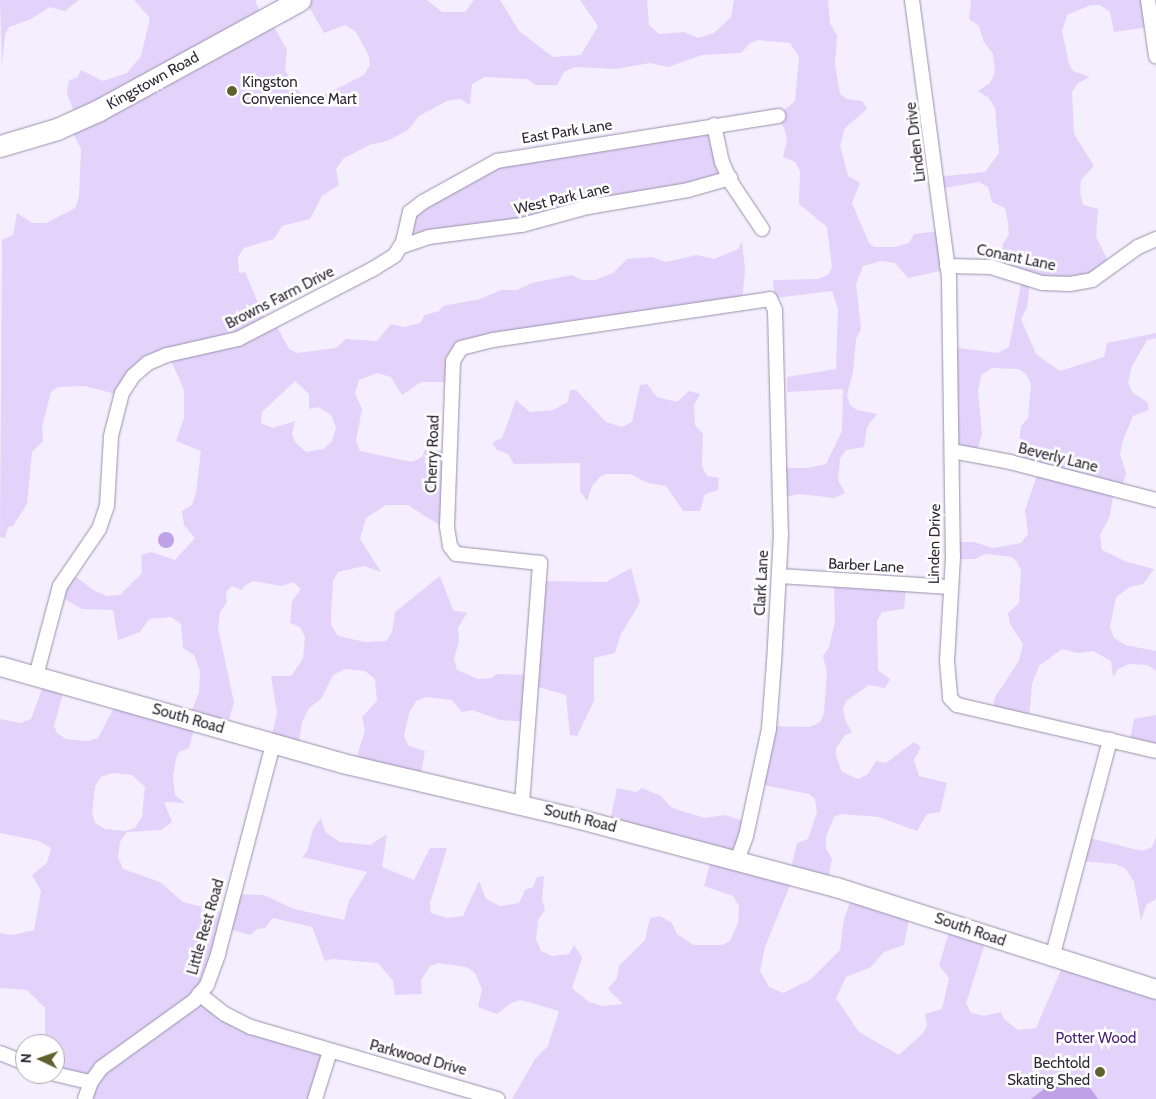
<!DOCTYPE html>
<html>
<head>
<meta charset="utf-8">
<style>
  body { margin:0 }
  #map { position:relative; width:1156px; height:1099px; overflow:hidden; background:#f4eefe; font-family:Cabin,sans-serif }
  div>[style] { position:absolute }
  .green>* { inset:0; background:#e3d3fb }
  .water>* { inset:0; background:#bea1e7 }
  .round { border-radius:50% }
  .roads { filter:drop-shadow(0 0 1px #9a90a9) drop-shadow(0 0 1px #9a90a9) }
  .street>* { height:14px; margin:-7px; padding:0 7px; transform-origin:7px; border-radius:7px; background:#fff }
  .secondary>* { height:19px; margin:-9.5px; padding:0 9.5px; transform-origin:9.5px; border-radius:9.5px; background:#fff }
  .primary>* { height:21px; margin:-10.5px; padding:0 10.5px; transform-origin:10.5px; border-radius:10.5px; background:#fff }
  .dots>* { width:14px; height:14px; translate:-50% -50%; box-sizing:border-box; border:2px solid #fff; border-radius:50% }
  span { translate:-50% -50%; white-space:nowrap; text-align:center; line-height:1.15; -webkit-text-stroke:5px #fff; paint-order:stroke }
  .street-label { font-size:15px; color:#2e2a34 }
  .poi-label { font-size:15px; color:#2e2a34 }
  .left { translate:0 -50%; text-align:left }
  .right { translate:-100% -50%; text-align:right }
  .park-label { font-size:15px; color:#4a2272 }
  .north { position:absolute; left:15px; top:1034px; width:50px; height:50px; box-sizing:border-box; background:#fff; border:1px solid #abaaae; border-radius:50%; rotate:273deg; font-size:14px; font-weight:700; line-height:20px; text-align:center; color:#2e2a34 }
  .north::after { content:''; display:block; margin:auto; width:18px; height:22px; background:#5f622f; clip-path:polygon(50% 0,100% 100%,50% 72%,0 100%) }
</style>
</head>
<body>
<div id="map">
  <div class="green">
    <div style="clip-path:polygon(0 0,79px 0,65px 11px,50px 7px,29px 20px,9px 27px,5px 35px,2px 64px)"></div>
    <div style="clip-path:polygon(evenodd,134px 0,255px 0,263px 19px,269px 18px,287px 50px,285px 69px,289px 77px,303px 96px,316px 99px,364px 75px,370px 65px,369px 56px,356px 32px,345px 25px,324px 33px,305px 0,427px 0,442px 12px,465px 12px,474px 0,500px 0,519px 31px,553px 57px,581px 55px,598px 26px,580px 0,647px 0,649px 25px,659px 34px,684px 32px,698px 38px,714px 33px,731px 17px,734px 0,828px 0,830px 23px,837px 36px,835px 64px,840px 94px,847px 99px,862px 101px,867px 109px,845px 128px,840px 145px,848px 176px,860px 183px,852px 203px,869px 243px,874px 247px,895px 247px,909px 243px,914px 234px,940px 231px,945px 270px,908px 278px,895px 263px,881px 261px,863px 266px,856px 284px,861px 329px,856px 339px,853px 372px,847px 395px,850px 405px,857px 410px,877px 414px,867px 427px,864px 447px,846px 450px,840px 459px,838px 480px,845px 493px,834px 498px,800px 494px,779px 498px,779px 468px,807px 468px,826px 464px,842px 431px,843px 389px,787px 392px,787px 377px,836px 369px,838px 309px,832px 291px,775px 298px,773px 280px,818px 279px,829px 274px,832px 267px,827px 227px,799px 204px,800px 171px,795px 162px,783px 157px,787px 140px,784px 127px,775px 118px,795px 101px,799px 57px,790px 43px,758px 40px,750px 43px,741px 53px,702px 55px,668px 67px,650px 63px,616px 69px,575px 67px,564px 72px,557px 85px,536px 85px,527px 79px,485px 77px,472px 84px,470px 105px,460px 99px,447px 101px,419px 116px,408px 130px,387px 141px,369px 145px,343px 159px,336px 169px,339px 185px,322px 196px,310px 219px,282px 226px,274px 239px,244px 248px,238px 257px,239px 273px,245px 272px,267px 324px,275px 323px,289px 349px,297px 353px,336px 348px,346px 339px,377px 341px,391px 324px,404px 327px,420px 323px,425px 315px,439px 311px,443px 306px,480px 299px,501px 290px,517px 290px,532px 283px,572px 275px,582px 280px,595px 280px,613px 273px,627px 259px,652px 257px,666px 262px,697px 255px,714px 259px,738px 249px,742px 241px,745px 270px,742px 302px,461px 348px,449px 382px,421px 382px,402px 395px,391px 377px,377px 373px,359px 380px,355px 393px,362px 409px,356px 441px,360px 451px,412px 462px,422px 457px,425px 450px,448px 451px,447px 530px,408px 505px,386px 505px,366px 518px,360px 539px,381px 572px,364px 566px,338px 572px,333px 581px,331px 615px,331px 625px,338px 636px,365px 642px,386px 641px,392px 632px,395px 612px,440px 576px,453px 610px,467px 613px,458px 628px,459px 641px,454px 659px,457px 670px,478px 679px,492px 678px,496px 674px,531px 675px,538px 581px,606px 582px,631px 568px,640px 602px,620px 636px,615px 653px,594px 658px,594px 701px,577px 736px,570px 735px,566px 695px,531px 685px,527px 722px,500px 720px,472px 710px,462px 712px,452px 700px,426px 697px,416px 701px,409px 713px,404px 736px,409px 746px,425px 751px,420px 779px,354px 767px,365px 730px,362px 717px,377px 701px,375px 679px,365px 671px,345px 669px,333px 675px,321px 699px,309px 708px,302px 722px,298px 749px,270px 743px,277px 713px,271px 676px,291px 676px,303px 659px,305px 637px,300px 627px,290px 623px,292px 601px,301px 589px,293px 582px,282px 586px,253px 581px,244px 586px,242px 590px,232px 586px,226px 592px,227px 602px,220px 612px,218px 628px,234px 702px,226px 729px,196px 723px,189px 748px,179px 752px,176px 758px,173px 776px,175px 795px,185px 803px,164px 802px,172px 822px,161px 830px,127px 832px,120px 842px,118px 857px,123px 869px,160px 882px,183px 902px,226px 913px,231px 894px,264px 895px,294px 909px,344px 920px,349px 901px,367px 872px,302px 857px,307px 852px,313px 829px,321px 818px,325px 832px,340px 842px,370px 845px,387px 834px,382px 867px,414px 880px,430px 848px,447px 848px,430px 903px,431px 913px,447px 918px,463px 916px,479px 881px,486px 899px,500px 906px,519px 903px,525px 890px,533px 887px,537px 877px,544px 876px,542px 900px,545px 910px,538px 920px,536px 939px,541px 951px,552px 956px,569px 954px,574px 945px,582px 958px,572px 988px,589px 1002px,602px 1006px,623px 1004px,608px 989px,617px 978px,619px 966px,645px 940px,650px 918px,660px 916px,672px 923px,677px 934px,694px 945px,722px 945px,730px 941px,738px 923px,739px 906px,733px 896px,704px 886px,712px 856px,609px 826px,617px 788px,636px 792px,642px 788px,661px 796px,672px 808px,705px 818px,725px 815px,747px 822px,737px 861px,790px 873px,797px 843px,808px 839px,817px 812px,815px 799px,809px 794px,758px 784px,770px 726px,810px 727px,820px 722px,824px 713px,827px 673px,823px 656px,829px 647px,835px 622px,834px 582px,906px 587px,904px 609px,882px 612px,877px 621px,878px 670px,890px 679px,885px 688px,869px 685px,846px 701px,843px 709px,845px 719px,852px 733px,845px 735px,836px 748px,836px 756px,842px 772px,858px 779px,868px 774px,876px 761px,886px 763px,914px 742px,921px 747px,914px 760px,919px 776px,947px 783px,940px 812px,927px 814px,917px 831px,879px 817px,841px 814px,834px 817px,826px 837px,826px 848px,832px 859px,827px 885px,793px 878px,765px 947px,760px 971px,769px 987px,783px 993px,810px 980px,840px 950px,844px 919px,853px 894px,910px 913px,904px 945px,884px 952px,871px 967px,846px 977px,836px 998px,859px 1032px,899px 1055px,923px 1033px,927px 1026px,925px 1014px,942px 1009px,949px 978px,939px 965px,951px 926px,986px 940px,966px 1003px,971px 1013px,984px 1016px,1001px 1012px,1004px 1019px,1018px 1030px,1036px 1028px,1064px 963px,1156px 990px,1156px 1099px,512px 1099px,535px 1059px,548px 1046px,559px 1011px,521px 1000px,511px 1003px,497px 1014px,478px 1007px,482px 989px,475px 973px,466px 967px,438px 963px,430px 966px,421px 980px,422px 994px,395px 995px,393px 981px,378px 963px,332px 959px,325px 961px,312px 927px,273px 918px,265px 928px,257px 929px,250px 935px,226px 928px,201px 992px,224px 1015px,328px 1053px,314px 1099px,84px 1099px,89px 1086px,55px 1074px,55px 1044px,41px 1044px,45px 1038px,45px 1008px,27px 990px,0 988px,0 933px,13px 935px,34px 930px,41px 891px,32px 875px,47px 863px,51px 848px,39px 841px,0 833px,0 719px,20px 723px,31px 719px,45px 681px,65px 686px,54px 726px,57px 733px,66px 739px,88px 741px,98px 738px,118px 700px,189px 718px,199px 692px,200px 671px,194px 655px,183px 648px,181px 624px,171px 617px,149px 619px,140px 632px,118px 640px,113px 610px,82px 609px,61px 597px,70px 572px,93px 590px,107px 596px,120px 595px,142px 573px,141px 555px,151px 552px,175px 560px,195px 538px,184px 525px,182px 511px,192px 505px,196px 493px,201px 451px,176px 441px,184px 418px,184px 390px,169px 356px,119px 395px,85px 386px,58px 387px,51px 392px,42px 427px,43px 441px,32px 452px,27px 504px,13px 526px,8px 527px,5px 538px,0 537px,2px 240px,13px 235px,17px 213px,32px 223px,46px 223px,75px 208px,79px 197px,81px 149px,69px 125px,77px 119px,67px 94px,69px 80px,77px 78px,81px 70px,103px 81px,127px 73px,141px 56px,150px 18px,134px 0,295px 381px,309px 394px,309px 409px,318px 407px,331px 415px,336px 427px,332px 441px,324px 449px,306px 452px,295px 442px,292px 434px,295px 421px,273px 428px,261px 423px,262px 412px,295px 381px,134px 0,112px 773px,132px 775px,145px 787px,142px 817px,135px 828px,125px 831px,105px 829px,95px 823px,92px 813px,95px 786px,101px 777px,112px 773px)"></div>
    <div style="clip-path:polygon(971px 0,1147px 0,1149px 27px,1114px 32px,1110px 12px,1100px 5px,1091px 5px,1067px 15px,1062px 31px,1069px 64px,1073px 71px,1090px 77px,1078px 83px,1072px 92px,1074px 134px,1094px 166px,1081px 180px,1080px 192px,1083px 205px,1098px 209px,1096px 237px,1111px 266px,1090px 281px,1030px 282px,1027px 308px,1021px 319px,1036px 354px,1060px 371px,1104px 357px,1107px 343px,1156px 333px,1156px 338px,1147px 340px,1132px 366px,1128px 383px,1133px 393px,1147px 402px,1149px 410px,1133px 416px,1123px 440px,1120px 454px,1126px 473px,1121px 490px,1114px 490px,1110px 516px,1100px 535px,1102px 550px,1127px 562px,1154px 569px,1143px 584px,1130px 587px,1116px 597px,1110px 627px,1114px 638px,1125px 645px,1156px 651px,1156px 671px,1148px 665px,1129px 664px,1118px 669px,1113px 677px,1111px 661px,1093px 651px,1077px 653px,1062px 649px,1039px 666px,1032px 684px,1029px 720px,992px 713px,995px 697px,1019px 661px,1023px 644px,1010px 624px,1008px 613px,1019px 603px,1021px 571px,1017px 562px,1012px 557px,985px 554px,975px 559px,952px 559px,951px 542px,974px 542px,993px 548px,1021px 543px,1028px 534px,1025px 510px,1037px 476px,1016px 464px,1021px 426px,1028px 418px,1031px 384px,1026px 374px,1019px 369px,992px 368px,981px 375px,978px 391px,982px 434px,976px 455px,955px 452px,951px 347px,998px 353px,1009px 347px,1022px 279px,1000px 266px,1003px 244px,1009px 234px,1008px 223px,1005px 208px,992px 202px,988px 187px,979px 182px,938px 189px,936px 177px,985px 172px,999px 153px,995px 108px,989px 98px,978px 91px,990px 83px,995px 72px,993px 54px,984px 42px,979px 26px,969px 19px)"></div>
    <div style="clip-path:polygon(714px 125px,730px 178px,403px 242px,410px 212px,476px 172px)"></div>
    <div style="clip-path:polygon(647px 384px,657px 397px,677px 402px,689px 391px,700px 394px,694px 405px,695px 425px,703px 434px,702px 466px,707px 476px,719px 478px,718px 490px,705px 494px,700px 511px,683px 511px,666px 486px,648px 483px,630px 474px,606px 474px,600px 477px,592px 486px,587px 501px,580px 491px,580px 463px,514px 464px,508px 454px,497px 450px,492px 443px,502px 438px,516px 400px,530px 412px,553px 410px,568px 402px,570px 390px,576px 390px,606px 422px,622px 427px,632px 422px,640px 385px)"></div>
    <div style="clip-path:polygon(1156px 715px,1156px 752px,1129px 745px,1134px 719px)"></div>
    <div style="clip-path:polygon(1086px 837px,1142px 851px,1152px 847px,1156px 837px,1156px 899px,1147px 904px,1141px 920px,1134px 882px,1126px 869px,1115px 864px,1079px 861px)"></div>
  </div>
  <div class="water">
    <div class="round" style="left:158px;top:532px;width:16px;height:16px"></div>
    <div style="clip-path:polygon(1080px 1081px,1088px 1085px,1098px 1099px,1031px 1099px,1053px 1082px)"></div>
  </div>
  <div class="roads">
    <div class="street">
      <div style="left:912px;top:0;width:280px;rotate:82.4deg"></div>
      <div style="left:949px;top:278px;width:279px;rotate:89.2deg"></div>
      <div style="left:953px;top:557px;width:104px;rotate:93.3deg"></div>
      <div style="left:947px;top:661px;width:37px;rotate:85deg"></div>
      <div style="left:950px;top:698px;width:10px;rotate:45deg"></div>
      <div style="left:957px;top:705px;width:204px;rotate:13deg"></div>
      <div style="left:1148px;top:0;width:57px;rotate:81.9deg"></div>
      <div style="left:714px;top:125px;width:38px;rotate:78deg"></div>
      <div style="left:722px;top:162px;width:24px;rotate:66deg"></div>
      <div style="left:732px;top:184px;width:54px;rotate:56.3deg"></div>
      <div style="left:400px;top:247px;width:31px;rotate:-19deg"></div>
      <div style="left:429px;top:237px;width:94px;rotate:-7.4deg"></div>
      <div style="left:522px;top:225px;width:68px;rotate:-15.3deg"></div>
      <div style="left:588px;top:207px;width:101px;rotate:-9.6deg"></div>
      <div style="left:688px;top:190px;width:44px;rotate:-15.9deg"></div>
      <div style="left:947px;top:266px;width:44px;rotate:1.3deg"></div>
      <div style="left:991px;top:267px;width:53px;rotate:17.4deg"></div>
      <div style="left:1042px;top:283px;width:28px;rotate:2deg"></div>
      <div style="left:1070px;top:284px;width:22px;rotate:-10deg"></div>
      <div style="left:1092px;top:280px;width:57px;rotate:-35.7deg"></div>
      <div style="left:1138px;top:247px;width:20px;rotate:-24deg"></div>
      <div style="left:952px;top:451px;width:59px;rotate:10.7deg"></div>
      <div style="left:1010px;top:462px;width:151px;rotate:14.6deg"></div>
      <div style="left:779px;top:576px;width:172px;rotate:3.7deg"></div>
      <div style="left:36px;top:676px;width:93px;rotate:-75.1deg"></div>
      <div style="left:60px;top:586px;width:69px;rotate:-55.6deg"></div>
      <div style="left:99px;top:529px;width:24px;rotate:-71deg"></div>
      <div style="left:107px;top:506px;width:70px;rotate:-86.7deg"></div>
      <div style="left:111px;top:436px;width:44px;rotate:-75.7deg"></div>
      <div style="left:122px;top:393px;width:20px;rotate:-57deg"></div>
      <div style="left:133px;top:376px;width:20px;rotate:-41deg"></div>
      <div style="left:148px;top:363px;width:21px;rotate:-23deg"></div>
      <div style="left:167px;top:355px;width:73px;rotate:-12.7deg"></div>
      <div style="left:238px;top:339px;width:152px;rotate:-27.4deg"></div>
      <div style="left:373px;top:269px;width:26px;rotate:-32deg"></div>
      <div style="left:395px;top:255px;width:15px;rotate:-58deg"></div>
      <div style="left:403px;top:242px;width:31px;rotate:-77deg"></div>
      <div style="left:410px;top:212px;width:16px;rotate:-38deg"></div>
      <div style="left:423px;top:202px;width:85px;rotate:-29deg"></div>
      <div style="left:497px;top:161px;width:285px;rotate:-9.1deg"></div>
      <div style="left:522px;top:804px;width:242px;rotate:-85.7deg"></div>
      <div style="left:540px;top:563px;width:84px;rotate:-173.9deg"></div>
      <div style="left:456px;top:554px;width:10px;rotate:-127deg"></div>
      <div style="left:450px;top:546px;width:20px;rotate:-99deg"></div>
      <div style="left:447px;top:526px;width:165px;rotate:-87.9deg"></div>
      <div style="left:453px;top:361px;width:15px;rotate:-58deg"></div>
      <div style="left:461px;top:348px;width:33px;rotate:-14deg"></div>
      <div style="left:493px;top:340px;width:280px;rotate:-8.4deg"></div>
      <div style="left:770px;top:299px;width:12px;rotate:66deg"></div>
      <div style="left:775px;top:310px;width:224px;rotate:88.5deg"></div>
      <div style="left:781px;top:534px;width:128px;rotate:93.1deg"></div>
      <div style="left:774px;top:662px;width:67px;rotate:94.3deg"></div>
      <div style="left:769px;top:729px;width:109px;rotate:102.1deg"></div>
      <div style="left:746px;top:836px;width:27px;rotate:110deg"></div>
      <div style="left:1052px;top:958px;width:226px;rotate:-75.1deg"></div>
      <div style="left:199px;top:994px;width:33px;rotate:38deg"></div>
      <div style="left:225px;top:1014px;width:29px;rotate:27deg"></div>
      <div style="left:251px;top:1027px;width:257px;rotate:16.3deg"></div>
      <div style="left:0;top:1053px;width:27px;rotate:22deg"></div>
      <div style="left:55px;top:1074px;width:37px;rotate:13deg"></div>
      <div style="left:85px;top:1099px;width:18px;rotate:-71deg"></div>
      <div style="left:91px;top:1082px;width:17px;rotate:-54deg"></div>
      <div style="left:101px;top:1068px;width:115px;rotate:-35.8deg"></div>
      <div style="left:194px;top:1001px;width:21px;rotate:-51deg"></div>
      <div style="left:207px;top:985px;width:33px;rotate:-70deg"></div>
      <div style="left:218px;top:954px;width:217px;rotate:-75.3deg"></div>
      <div style="left:315px;top:1099px;width:50px;rotate:-72.6deg"></div>
    </div>
    <div class="secondary">
      <div style="left:0;top:666px;width:355px;rotate:15.8deg"></div>
      <div style="left:342px;top:763px;width:244px;rotate:13.2deg"></div>
      <div style="left:580px;top:819px;width:265px;rotate:14.9deg"></div>
      <div style="left:836px;top:887px;width:336px;rotate:17.7deg"></div>
    </div>
    <div class="primary">
      <div style="left:0;top:146px;width:59px;rotate:-16.6deg"></div>
      <div style="left:57px;top:129px;width:46px;rotate:-24.3deg"></div>
      <div style="left:99px;top:110px;width:229px;rotate:-28.7deg"></div>
    </div>
  </div>
  <div class="dots">
    <div style="left:232px;top:91px;background:#5f622f"></div>
    <div style="left:1100px;top:1072px;background:#5f622f"></div>
  </div>
  <div class="street-label">
    <span style="left:153px;top:81px;rotate:-29deg">Kingstown Road</span>
    <span style="left:567px;top:132px;rotate:-9deg">East Park Lane</span>
    <span style="left:916px;top:142px;rotate:-97deg">Linden Drive</span>
    <span style="left:562px;top:199px;rotate:-13deg">West Park Lane</span>
    <span style="left:1016px;top:258px;rotate:12deg">Conant Lane</span>
    <span style="left:280px;top:298px;rotate:-27deg">Browns Farm Drive</span>
    <span style="left:433px;top:454px;rotate:-88deg">Cherry Road</span>
    <span style="left:1058px;top:458px;rotate:14deg">Beverly Lane</span>
    <span style="left:935px;top:544px;rotate:-89deg">Linden Drive</span>
    <span style="left:866px;top:566px;rotate:3deg">Barber Lane</span>
    <span style="left:762px;top:583px;rotate:-87deg">Clark Lane</span>
    <span style="left:188px;top:719px;rotate:16deg">South Road</span>
    <span style="left:580px;top:819px;rotate:14deg">South Road</span>
    <span style="left:206px;top:927px;rotate:-74deg">Little Rest Road</span>
    <span style="left:970px;top:930px;rotate:19deg">South Road</span>
    <span style="left:418px;top:1058px;rotate:15deg">Parkwood Drive</span>
  </div>
  <div class="poi-label">
    <span class="left" style="left:242px;top:91px">Kingston<br>Convenience Mart</span>
    <span class="right" style="left:1090px;top:1072px">Bechtold<br>Skating Shed</span>
  </div>
  <div class="park-label">
    <span style="left:1096px;top:1039px">Potter Wood</span>
  </div>
  <div class="north">N</div>
</div>
</body>
</html>
